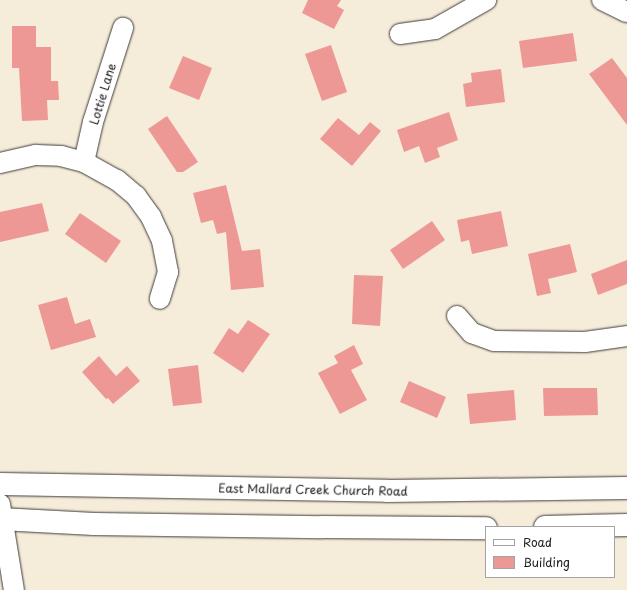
<!DOCTYPE html>
<html>
<head>
<meta charset="utf-8">
<style>
  body { margin:0 }
  #map { position:relative; width:627px; height:590px; overflow:hidden; background:#f6ecda; font-family:"Playpen Sans",sans-serif }
  div>[style] { position:absolute }
  .building>* { inset:0; background:#ed9895 }
  .roads { filter:drop-shadow(0 0 1px #3d3b38) drop-shadow(0 0 1px #3d3b38) }
  .street>* { height:20px; margin:-10px; padding:0 10px; transform-origin:10px; border-radius:10px; background:#fff }
  .secondary>* { height:22px; margin:-11px; padding:0 11px; transform-origin:11px; border-radius:11px; background:#fff }
  span { translate:-50% -50%; white-space:nowrap; text-align:center; line-height:1.15; -webkit-text-stroke:3px #fff; paint-order:stroke }
  .street-label { font-size:12px; color:#1c1c1c }
  .legend { position:absolute; left:485px; top:526px; width:130px; height:52px; box-sizing:border-box; background:#fff; border:1px solid #a4a4a4; margin:0; padding:5px 7px; list-style:none; font-size:12px; color:#1c1c1c }
  .legend li { display:flex; align-items:center; gap:8px; height:20px }
  .legend b { width:20px; border:1px solid #a4a4a4 }
</style>
</head>
<body>
<div id="map">
  <div class="building">
    <div style="clip-path:polygon(308px 0,341px 0,337px 6px,344px 10px,334px 29px,302px 13px)"></div>
    <div style="clip-path:polygon(12px 26px,36px 26px,36px 47px,51px 47px,51px 81px,58px 81px,59px 100px,47px 100px,48px 120px,22px 121px,19px 68px,12px 68px)"></div>
    <div style="clip-path:polygon(573px 33px,577px 61px,523px 68px,519px 41px)"></div>
    <div style="clip-path:polygon(331px 45px,347px 92px,322px 101px,305px 54px)"></div>
    <div style="clip-path:polygon(183px 56px,212px 68px,199px 100px,169px 88px)"></div>
    <div style="clip-path:polygon(612px 58px,627px 78px,627px 125px,589px 74px)"></div>
    <div style="clip-path:polygon(501px 69px,505px 102px,466px 107px,463px 84px,472px 82px,471px 73px)"></div>
    <div style="clip-path:polygon(449px 112px,458px 140px,437px 148px,440px 157px,425px 163px,419px 146px,404px 152px,397px 130px)"></div>
    <div style="clip-path:polygon(167px 116px,198px 162px,183px 172px,177px 172px,148px 129px)"></div>
    <div style="clip-path:polygon(338px 118px,359px 135px,370px 122px,381px 131px,352px 166px,320px 139px)"></div>
    <div style="clip-path:polygon(226px 185px,242px 251px,260px 249px,264px 287px,231px 290px,226px 232px,217px 234px,213px 220px,201px 223px,193px 193px)"></div>
    <div style="clip-path:polygon(42px 203px,49px 231px,0 242px,0 212px)"></div>
    <div style="clip-path:polygon(501px 211px,508px 246px,472px 254px,469px 240px,461px 242px,457px 220px)"></div>
    <div style="clip-path:polygon(80px 213px,121px 241px,106px 263px,65px 234px)"></div>
    <div style="clip-path:polygon(432px 221px,445px 240px,403px 269px,390px 250px)"></div>
    <div style="clip-path:polygon(570px 244px,577px 272px,548px 279px,551px 293px,537px 296px,528px 254px)"></div>
    <div style="clip-path:polygon(627px 260px,627px 284px,598px 295px,591px 274px)"></div>
    <div style="clip-path:polygon(354px 275px,383px 276px,380px 326px,352px 324px)"></div>
    <div style="clip-path:polygon(67px 297px,75px 324px,90px 319px,96px 337px,51px 350px,38px 305px)"></div>
    <div style="clip-path:polygon(248px 320px,270px 334px,243px 373px,213px 353px,229px 328px,238px 334px)"></div>
    <div style="clip-path:polygon(354px 345px,363px 364px,351px 370px,367px 400px,340px 414px,318px 373px,338px 363px,334px 356px)"></div>
    <div style="clip-path:polygon(99px 356px,116px 376px,127px 366px,140px 381px,113px 404px,108px 398px,106px 399px,82px 372px)"></div>
    <div style="clip-path:polygon(198px 365px,202px 403px,173px 406px,168px 369px)"></div>
    <div style="clip-path:polygon(409px 381px,446px 397px,437px 418px,400px 402px)"></div>
    <div style="clip-path:polygon(543px 388px,597px 388px,598px 415px,544px 416px)"></div>
    <div style="clip-path:polygon(514px 390px,516px 420px,470px 424px,467px 394px)"></div>
  </div>
  <div class="roads">
    <div class="street">
      <div style="left:602px;top:0;width:28px;rotate:26deg"></div>
      <div style="left:400px;top:34px;width:35px;rotate:-8deg"></div>
      <div style="left:435px;top:29px;width:59px;rotate:-29.6deg"></div>
      <div style="left:84px;top:162px;width:41px;rotate:-77.3deg"></div>
      <div style="left:93px;top:122px;width:99px;rotate:-72.3deg"></div>
      <div style="left:0;top:163px;width:37px;rotate:-13deg"></div>
      <div style="left:36px;top:155px;width:25px;rotate:2deg"></div>
      <div style="left:61px;top:156px;width:24px;rotate:15deg"></div>
      <div style="left:84px;top:162px;width:38px;rotate:29deg"></div>
      <div style="left:117px;top:180px;width:25px;rotate:40deg"></div>
      <div style="left:136px;top:196px;width:26px;rotate:54deg"></div>
      <div style="left:151px;top:217px;width:26px;rotate:65deg"></div>
      <div style="left:162px;top:241px;width:32px;rotate:79deg"></div>
      <div style="left:168px;top:272px;width:28px;rotate:107deg"></div>
      <div style="left:457px;top:316px;width:23px;rotate:49deg"></div>
      <div style="left:472px;top:333px;width:23px;rotate:20deg"></div>
      <div style="left:494px;top:341px;width:91px;rotate:0.6deg"></div>
      <div style="left:585px;top:342px;width:42px;rotate:-8.1deg"></div>
      <div style="left:0;top:504px;width:87px;rotate:80.8deg"></div>
    </div>
    <div class="secondary">
      <div style="left:0;top:484px;width:387px;rotate:1deg"></div>
      <div style="left:387px;top:491px;width:240px;rotate:-0.7deg"></div>
      <div style="left:0;top:519px;width:94px;rotate:3deg"></div>
      <div style="left:94px;top:524px;width:229px;rotate:0.8deg"></div>
      <div style="left:323px;top:527px;width:163px;rotate:0.4deg"></div>
      <div style="left:545px;top:527px;width:82px;rotate:-1.4deg"></div>
    </div>
  </div>
  <div class="street-label">
    <span style="left:103px;top:94px;rotate:-73deg">Lottie Lane</span>
    <span style="left:313px;top:490px;rotate:1deg">East Mallard Creek Church Road</span>
  </div>
  <ul class="legend">
  <li><b style="height:5px;background:#fff"></b>Road</li>
  <li><b style="height:11px;background:#ed9895"></b>Building</li>
  </ul>
</div>
</body>
</html>
